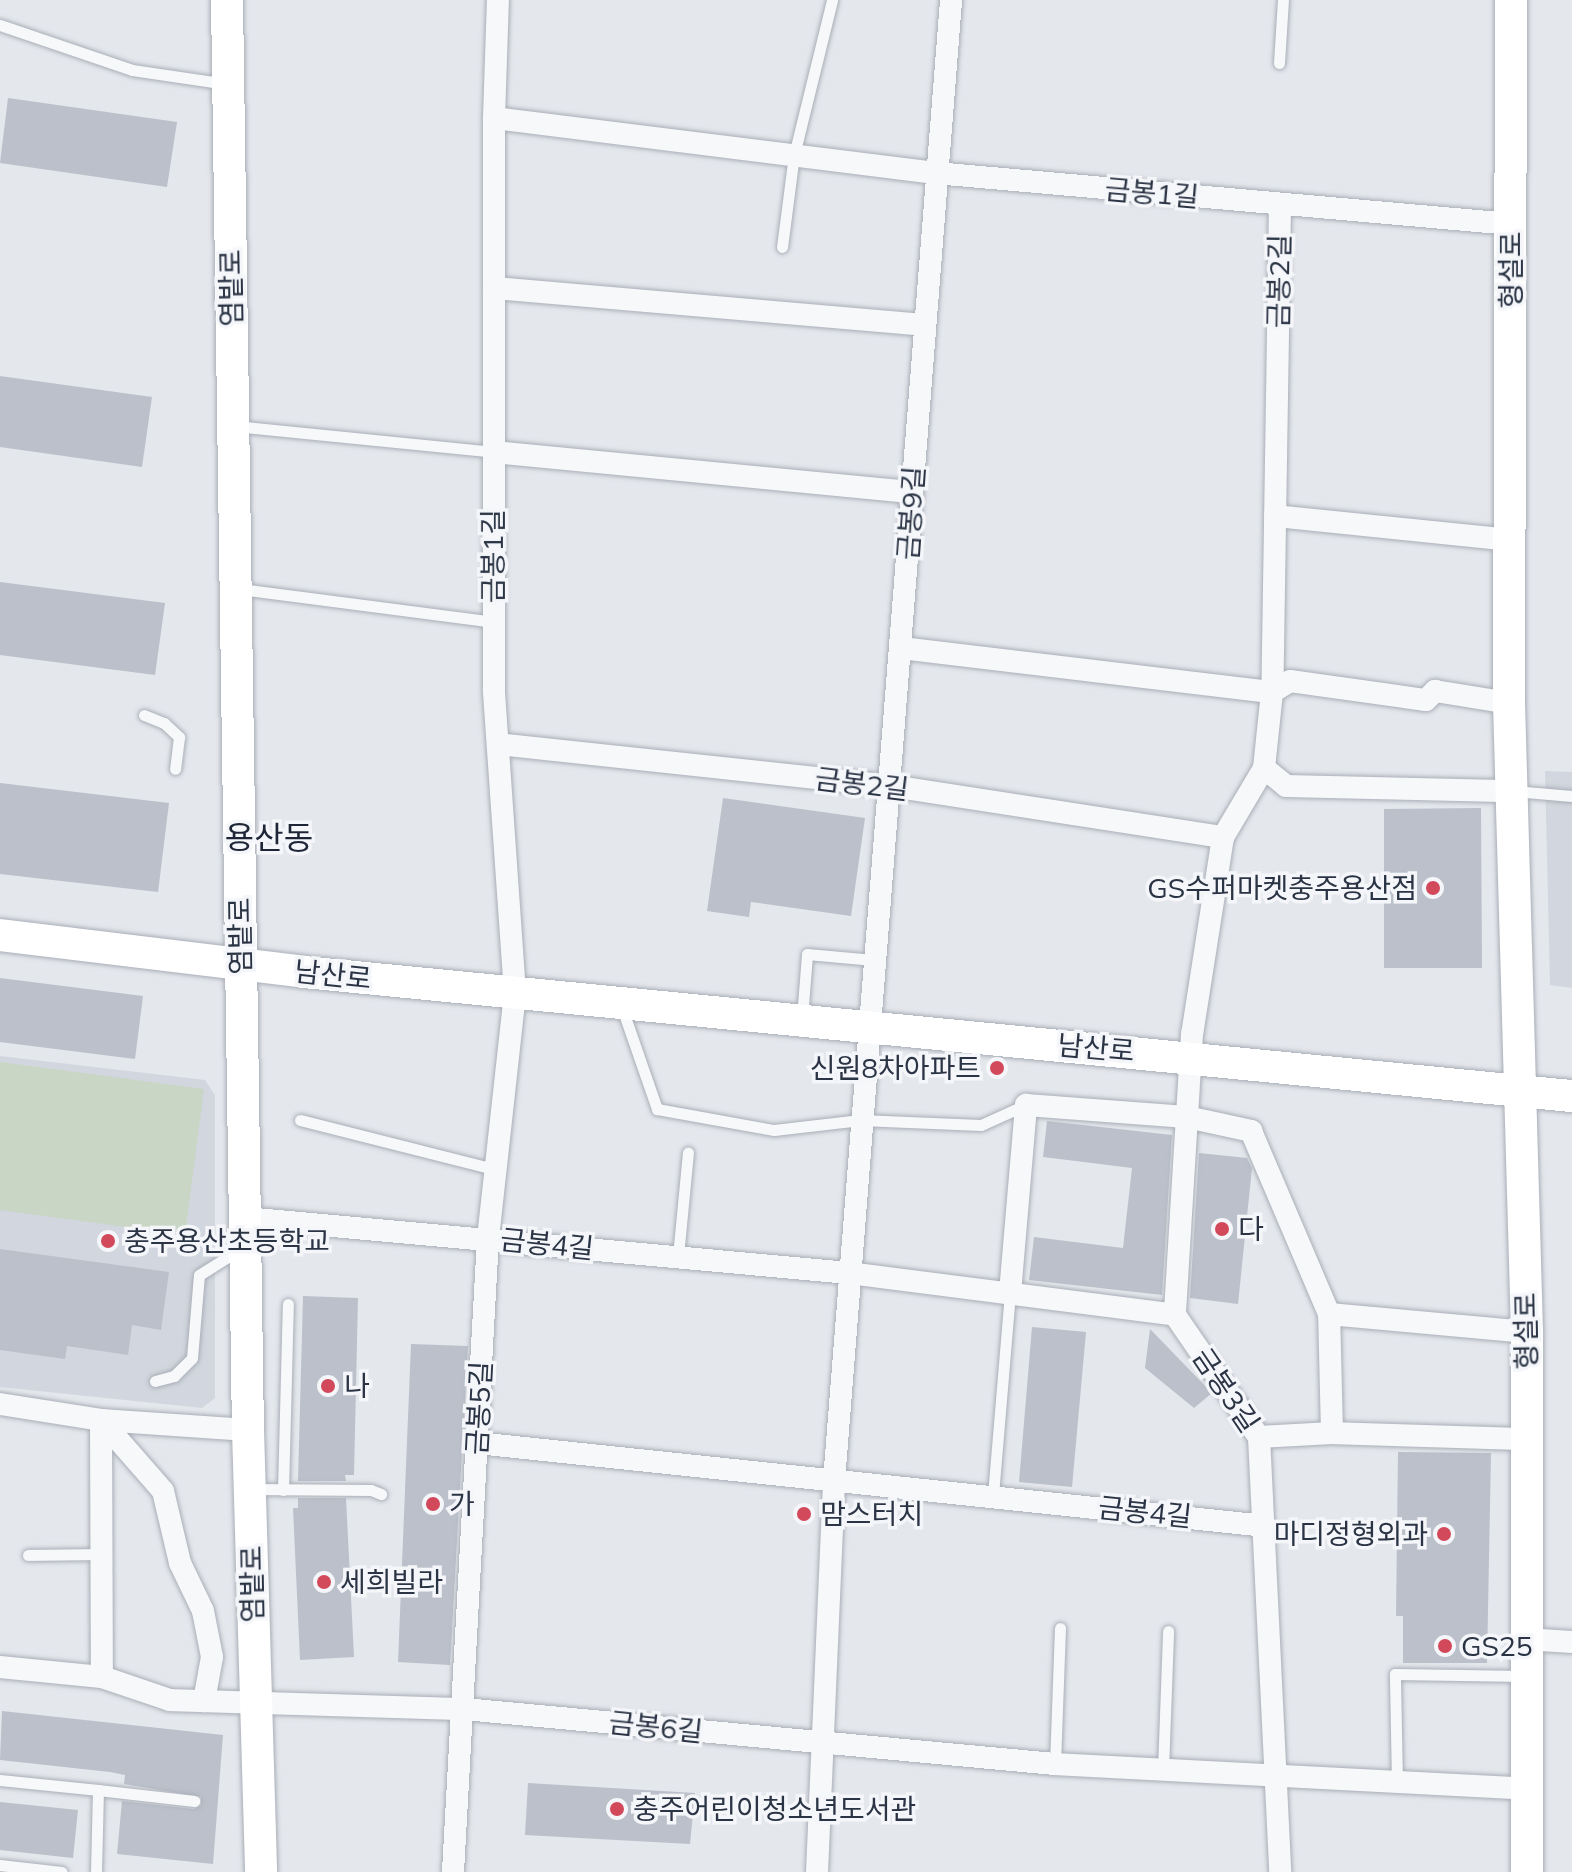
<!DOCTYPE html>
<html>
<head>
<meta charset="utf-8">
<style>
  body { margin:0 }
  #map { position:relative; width:1572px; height:1872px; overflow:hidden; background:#e4e7ec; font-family:Mulish,"Noto Sans KR",sans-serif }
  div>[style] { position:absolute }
  .built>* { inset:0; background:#d2d6de }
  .green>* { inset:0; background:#c9d6c5 }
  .building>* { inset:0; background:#bbc0ca }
  .roads { filter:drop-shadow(0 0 2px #a9aeb7) drop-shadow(0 0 2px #a9aeb7) }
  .lane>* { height:11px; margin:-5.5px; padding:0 5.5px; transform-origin:5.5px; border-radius:5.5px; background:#f7f8fa }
  .street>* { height:22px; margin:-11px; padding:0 11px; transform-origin:11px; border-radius:11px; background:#f7f8fa }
  .secondary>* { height:32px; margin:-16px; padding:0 16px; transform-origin:16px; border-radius:16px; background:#fff }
  .dots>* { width:22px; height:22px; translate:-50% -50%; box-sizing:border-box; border:4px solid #f4f6f9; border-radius:50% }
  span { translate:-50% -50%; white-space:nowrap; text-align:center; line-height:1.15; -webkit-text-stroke:7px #f4f6f9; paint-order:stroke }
  .street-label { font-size:28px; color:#2b3445 }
  .poi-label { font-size:28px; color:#2b3445 }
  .right { translate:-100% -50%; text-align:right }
  .left { translate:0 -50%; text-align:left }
  .quarter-label { font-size:32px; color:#1d2536 }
</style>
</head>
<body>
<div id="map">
  <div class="built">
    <div style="clip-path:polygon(1545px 771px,1572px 772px,1572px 988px,1550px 985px)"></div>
    <div style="clip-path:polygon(0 1056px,205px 1080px,215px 1095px,215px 1398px,202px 1408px,0 1387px)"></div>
  </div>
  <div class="green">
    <div style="clip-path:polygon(0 1062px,204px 1089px,185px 1235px,0 1210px)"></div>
  </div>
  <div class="building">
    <div style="clip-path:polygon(8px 98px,177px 122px,167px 187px,0 163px)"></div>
    <div style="clip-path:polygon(0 376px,152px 397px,142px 467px,0 447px)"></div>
    <div style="clip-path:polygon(0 582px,165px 603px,155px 675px,0 655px)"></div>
    <div style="clip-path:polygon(0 783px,169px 803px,158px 892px,0 874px)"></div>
    <div style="clip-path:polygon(723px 798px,865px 818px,851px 916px,751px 902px,749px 917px,707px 911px)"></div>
    <div style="clip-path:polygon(1481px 808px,1482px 968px,1384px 968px,1384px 809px)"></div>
    <div style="clip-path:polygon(0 978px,143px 996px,135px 1059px,0 1042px)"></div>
    <div style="clip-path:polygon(1047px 1121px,1172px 1135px,1162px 1295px,1029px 1280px,1034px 1237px,1123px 1248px,1132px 1168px,1043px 1157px)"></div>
    <div style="clip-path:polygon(1199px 1153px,1247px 1158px,1252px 1168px,1238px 1304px,1190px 1298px)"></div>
    <div style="clip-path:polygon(0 1249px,169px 1272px,161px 1330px,132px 1325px,128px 1355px,67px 1346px,65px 1359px,0 1350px)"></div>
    <div style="clip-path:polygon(303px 1296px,358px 1298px,354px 1475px,345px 1475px,346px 1481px,298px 1481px)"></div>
    <div style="clip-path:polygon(1032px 1327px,1086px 1332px,1072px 1487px,1019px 1482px)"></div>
    <div style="clip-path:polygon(1150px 1329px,1212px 1393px,1194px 1408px,1145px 1368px)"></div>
    <div style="clip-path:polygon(411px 1344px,468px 1346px,450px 1665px,398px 1662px)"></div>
    <div style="clip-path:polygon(1398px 1452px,1491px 1453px,1487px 1663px,1403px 1663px,1403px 1616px,1396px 1616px)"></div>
    <div style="clip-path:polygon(298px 1498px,346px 1498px,354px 1657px,300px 1660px,293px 1508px,298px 1508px)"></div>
    <div style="clip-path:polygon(2px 1711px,223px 1735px,213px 1864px,117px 1854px,122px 1801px,194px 1809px,201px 1805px,201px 1797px,124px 1784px,125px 1775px,110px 1772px,0 1760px)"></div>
    <div style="clip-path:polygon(528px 1783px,695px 1793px,690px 1844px,525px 1835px)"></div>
    <div style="clip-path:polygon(0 1802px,78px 1810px,73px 1858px,0 1850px)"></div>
  </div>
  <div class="roads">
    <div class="lane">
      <div style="left:0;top:25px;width:139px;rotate:18.8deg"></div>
      <div style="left:132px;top:70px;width:96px;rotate:8.4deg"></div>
      <div style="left:1279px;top:63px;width:63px;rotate:-86.4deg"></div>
      <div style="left:782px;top:247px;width:93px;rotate:-82.6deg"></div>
      <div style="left:794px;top:155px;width:160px;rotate:-76.2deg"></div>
      <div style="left:235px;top:426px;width:260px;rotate:5.7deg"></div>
      <div style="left:240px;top:589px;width:255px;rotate:7.4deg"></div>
      <div style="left:144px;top:715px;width:22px;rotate:22deg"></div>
      <div style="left:164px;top:723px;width:21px;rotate:43deg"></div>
      <div style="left:179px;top:737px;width:32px;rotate:97deg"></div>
      <div style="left:1514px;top:791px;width:58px;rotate:4.9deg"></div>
      <div style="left:622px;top:1008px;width:107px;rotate:70.9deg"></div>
      <div style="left:657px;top:1109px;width:119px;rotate:10.2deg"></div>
      <div style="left:774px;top:1130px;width:87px;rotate:-6.6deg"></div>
      <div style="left:860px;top:1120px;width:121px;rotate:2.4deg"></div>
      <div style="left:981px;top:1125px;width:48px;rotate:-24.4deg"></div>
      <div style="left:802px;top:1018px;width:64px;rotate:-85.5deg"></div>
      <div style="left:807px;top:954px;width:67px;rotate:5.1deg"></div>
      <div style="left:300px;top:1120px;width:200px;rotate:14.2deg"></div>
      <div style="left:678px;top:1256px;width:104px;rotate:-84.5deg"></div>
      <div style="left:155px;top:1381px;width:20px;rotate:-15deg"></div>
      <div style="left:174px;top:1376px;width:25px;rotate:-45deg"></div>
      <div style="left:192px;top:1358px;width:83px;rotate:-85.2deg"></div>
      <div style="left:199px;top:1275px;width:51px;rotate:-32.1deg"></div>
      <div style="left:251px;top:1489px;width:120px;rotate:0.5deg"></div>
      <div style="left:371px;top:1490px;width:11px;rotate:22deg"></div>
      <div style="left:283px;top:1490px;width:186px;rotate:-88.5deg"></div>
      <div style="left:993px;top:1495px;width:203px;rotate:-85.2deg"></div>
      <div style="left:28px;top:1555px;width:71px;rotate:-0.8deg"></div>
      <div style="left:1055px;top:1764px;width:136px;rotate:-87.9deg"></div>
      <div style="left:1163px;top:1770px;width:139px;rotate:-87.9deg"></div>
      <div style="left:0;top:1780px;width:99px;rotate:5.8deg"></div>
      <div style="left:98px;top:1790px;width:82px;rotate:91.4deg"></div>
      <div style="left:1397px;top:1783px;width:109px;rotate:-91.1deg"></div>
      <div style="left:1395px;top:1674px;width:130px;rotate:0.9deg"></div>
      <div style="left:98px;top:1790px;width:97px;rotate:6.5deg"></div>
      <div style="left:0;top:1865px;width:62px;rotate:6.4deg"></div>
    </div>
    <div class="street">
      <div style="left:494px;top:118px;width:118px;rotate:-88.1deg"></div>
      <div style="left:1280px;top:205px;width:487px;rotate:90.9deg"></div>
      <div style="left:1272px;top:692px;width:76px;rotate:96deg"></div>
      <div style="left:1264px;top:768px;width:80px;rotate:120.7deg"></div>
      <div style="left:1223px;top:837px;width:199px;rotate:98.9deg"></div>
      <div style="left:1192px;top:1034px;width:282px;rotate:93.5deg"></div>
      <div style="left:1175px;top:1315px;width:148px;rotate:55.5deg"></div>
      <div style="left:1259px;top:1437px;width:436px;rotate:87.2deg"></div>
      <div style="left:494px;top:288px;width:432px;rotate:4.9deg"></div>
      <div style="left:494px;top:452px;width:420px;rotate:5.5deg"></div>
      <div style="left:1275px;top:516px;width:236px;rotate:5.8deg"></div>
      <div style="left:901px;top:648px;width:374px;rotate:6.8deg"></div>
      <div style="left:1272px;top:692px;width:21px;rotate:-31deg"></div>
      <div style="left:1290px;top:681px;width:137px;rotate:8deg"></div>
      <div style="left:1426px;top:700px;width:13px;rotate:-45deg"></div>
      <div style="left:1435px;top:691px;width:75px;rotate:9.2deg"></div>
      <div style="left:498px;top:744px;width:396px;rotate:6.1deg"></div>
      <div style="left:892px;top:786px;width:335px;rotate:8.8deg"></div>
      <div style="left:1264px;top:768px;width:28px;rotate:39deg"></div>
      <div style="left:1286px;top:786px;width:227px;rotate:1.3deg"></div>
      <div style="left:245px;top:1218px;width:606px;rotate:5.2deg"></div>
      <div style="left:849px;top:1273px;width:329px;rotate:7.3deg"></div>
      <div style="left:1010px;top:1293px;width:189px;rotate:-85.1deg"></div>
      <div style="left:1026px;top:1105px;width:161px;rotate:4.3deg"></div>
      <div style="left:1187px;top:1117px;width:66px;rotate:12.3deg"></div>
      <div style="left:1251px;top:1131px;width:199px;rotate:66.9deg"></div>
      <div style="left:0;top:1404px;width:102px;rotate:9deg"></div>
      <div style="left:101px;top:1420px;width:147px;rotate:3.9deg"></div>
      <div style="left:101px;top:1420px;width:94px;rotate:48.9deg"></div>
      <div style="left:163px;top:1491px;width:74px;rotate:76.7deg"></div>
      <div style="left:180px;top:1563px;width:53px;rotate:64.4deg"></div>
      <div style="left:203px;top:1611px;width:47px;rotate:78.9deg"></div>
      <div style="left:212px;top:1657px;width:45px;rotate:100.3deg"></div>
      <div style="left:101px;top:1420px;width:257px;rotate:89.8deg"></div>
      <div style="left:1332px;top:1433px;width:119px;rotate:-91.4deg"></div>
      <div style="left:1329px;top:1314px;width:199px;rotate:5.2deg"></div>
      <div style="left:1259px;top:1437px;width:73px;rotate:-3.1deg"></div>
      <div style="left:1332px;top:1433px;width:194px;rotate:1.8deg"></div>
      <div style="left:477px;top:1443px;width:792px;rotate:6.01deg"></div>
      <div style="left:1525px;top:1639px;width:47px;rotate:3.7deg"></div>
      <div style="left:0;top:1667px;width:102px;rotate:5.6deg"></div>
      <div style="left:102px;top:1677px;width:72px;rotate:18.7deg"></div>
      <div style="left:170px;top:1700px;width:294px;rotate:1.8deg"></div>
      <div style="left:464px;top:1709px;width:594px;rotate:5.32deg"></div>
      <div style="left:1055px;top:1764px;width:472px;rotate:3deg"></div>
      <div style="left:453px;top:1872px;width:635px;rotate:-86.84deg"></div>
      <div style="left:488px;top:1238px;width:246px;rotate:-83.7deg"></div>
      <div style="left:515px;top:993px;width:304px;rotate:-94deg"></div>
      <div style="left:494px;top:690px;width:572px;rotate:-90deg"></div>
      <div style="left:494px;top:118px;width:444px;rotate:7.1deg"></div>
      <div style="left:935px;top:173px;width:578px;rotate:5.06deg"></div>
      <div style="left:817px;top:1872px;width:391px;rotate:-87.5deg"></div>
      <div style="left:834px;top:1481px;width:1486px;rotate:-85.48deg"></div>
    </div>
    <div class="secondary">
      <div style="left:227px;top:0;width:1430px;rotate:89.16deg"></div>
      <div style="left:248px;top:1430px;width:442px;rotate:88.3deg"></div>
      <div style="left:1511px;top:0;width:703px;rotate:90.16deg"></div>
      <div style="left:1509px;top:703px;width:629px;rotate:88.36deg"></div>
      <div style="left:1527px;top:1332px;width:540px;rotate:90deg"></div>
      <div style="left:0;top:935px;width:306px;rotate:6.9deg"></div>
      <div style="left:304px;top:972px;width:1274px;rotate:5.59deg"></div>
    </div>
  </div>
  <div class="dots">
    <div style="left:1433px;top:888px;background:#d1495b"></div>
    <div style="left:997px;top:1068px;background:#d1495b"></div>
    <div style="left:1222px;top:1229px;background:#d1495b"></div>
    <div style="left:108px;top:1241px;background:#d1495b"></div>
    <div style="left:328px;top:1386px;background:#d1495b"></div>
    <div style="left:433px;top:1504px;background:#d1495b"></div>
    <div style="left:804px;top:1514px;background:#d1495b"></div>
    <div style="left:1444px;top:1534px;background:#d1495b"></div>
    <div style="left:324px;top:1582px;background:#d1495b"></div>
    <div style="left:1445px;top:1646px;background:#d1495b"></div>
    <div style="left:617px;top:1809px;background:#d1495b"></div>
  </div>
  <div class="street-label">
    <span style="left:1152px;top:193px;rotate:5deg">금봉1길</span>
    <span style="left:1511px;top:270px;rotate:-90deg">형설로</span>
    <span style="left:1279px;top:281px;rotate:-89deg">금봉2길</span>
    <span style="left:231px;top:288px;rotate:-91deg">염밭로</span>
    <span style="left:911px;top:513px;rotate:-86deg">금봉9길</span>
    <span style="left:493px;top:556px;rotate:-90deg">금봉1길</span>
    <span style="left:862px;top:784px;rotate:7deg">금봉2길</span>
    <span style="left:240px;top:936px;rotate:-91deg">염밭로</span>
    <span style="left:333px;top:975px;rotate:6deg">남산로</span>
    <span style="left:1096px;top:1048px;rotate:5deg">남산로</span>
    <span style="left:547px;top:1244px;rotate:6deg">금봉4길</span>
    <span style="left:1526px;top:1331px;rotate:-91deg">형설로</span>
    <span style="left:1226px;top:1390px;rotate:56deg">금봉3길</span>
    <span style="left:479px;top:1408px;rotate:-87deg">금봉5길</span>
    <span style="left:1145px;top:1512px;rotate:6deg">금봉4길</span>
    <span style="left:252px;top:1584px;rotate:-91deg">염밭로</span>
    <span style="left:656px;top:1727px;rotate:6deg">금봉6길</span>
  </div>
  <div class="poi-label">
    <span class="right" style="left:1417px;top:888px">GS수퍼마켓충주용산점</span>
    <span class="right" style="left:981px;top:1068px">신원8차아파트</span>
    <span class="left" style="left:1238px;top:1229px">다</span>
    <span class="left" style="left:124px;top:1241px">충주용산초등학교</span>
    <span class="left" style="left:344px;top:1386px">나</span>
    <span class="left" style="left:449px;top:1504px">가</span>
    <span class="left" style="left:820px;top:1514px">맘스터치</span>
    <span class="right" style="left:1428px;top:1534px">마디정형외과</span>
    <span class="left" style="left:340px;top:1582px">세희빌라</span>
    <span class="left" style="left:1461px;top:1646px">GS25</span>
    <span class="left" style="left:633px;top:1809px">충주어린이청소년도서관</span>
  </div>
  <div class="quarter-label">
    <span style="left:269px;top:837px">용산동</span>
  </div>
</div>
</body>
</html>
